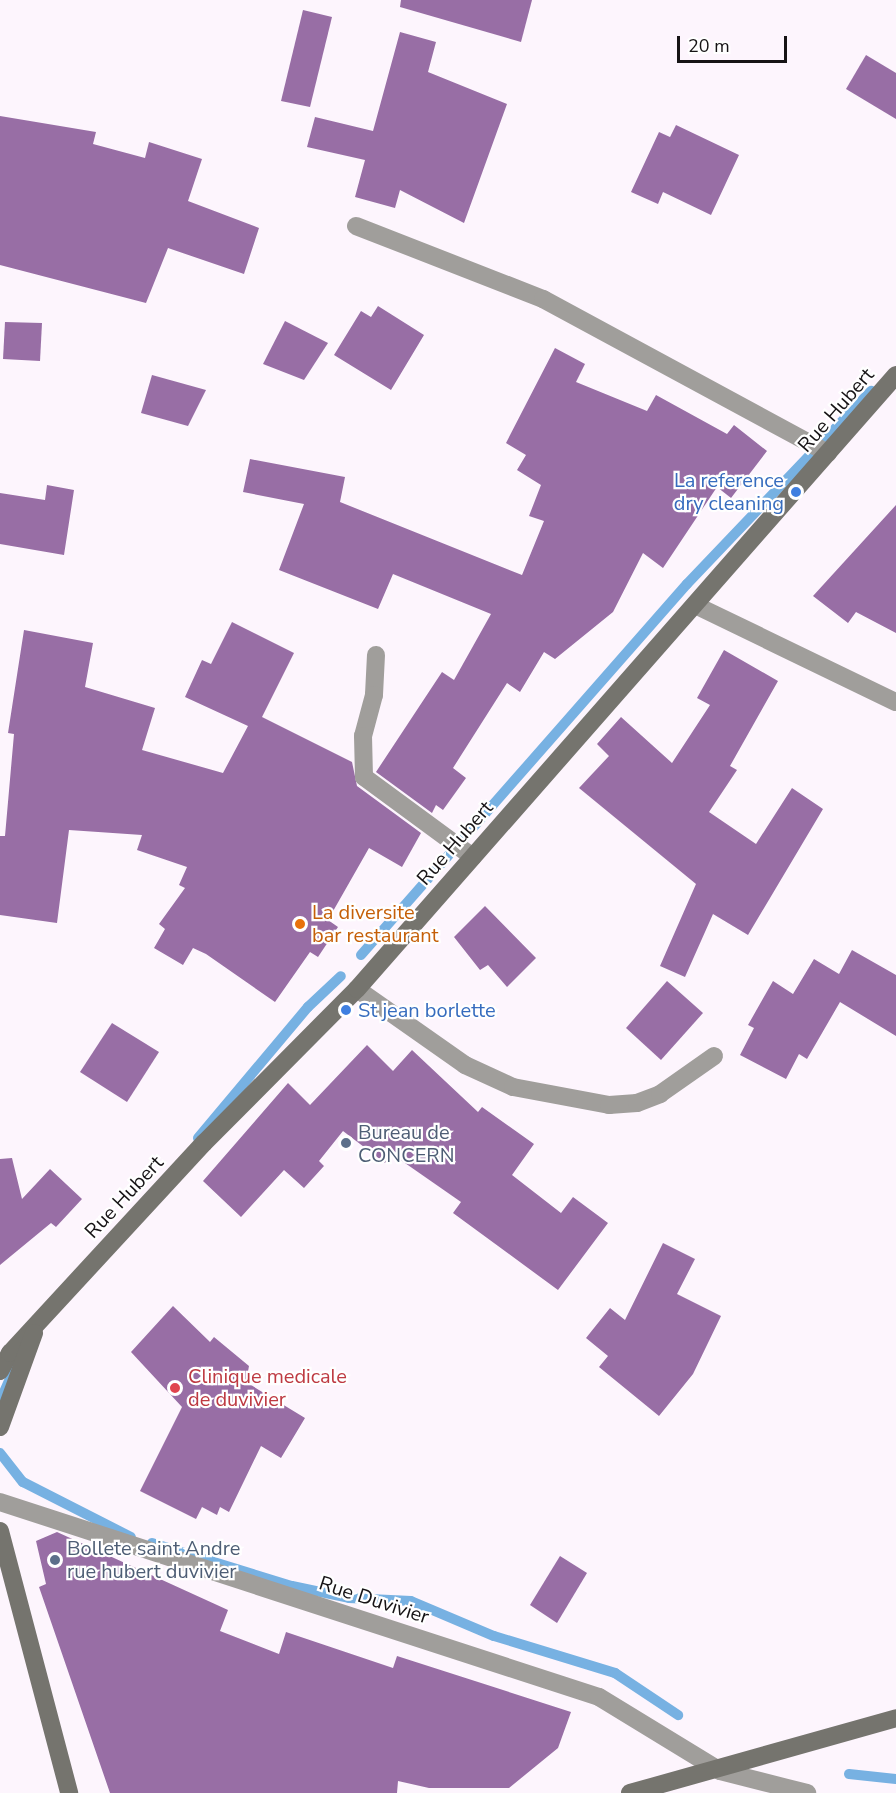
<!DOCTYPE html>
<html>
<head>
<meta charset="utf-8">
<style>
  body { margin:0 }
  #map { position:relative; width:896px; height:1793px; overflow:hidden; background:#fdf5fd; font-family:"Nunito Sans",sans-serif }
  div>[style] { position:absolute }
  .stream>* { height:10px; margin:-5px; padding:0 5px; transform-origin:5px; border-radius:5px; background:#77b1e2 }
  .building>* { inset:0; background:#986ea5 }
  .street>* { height:18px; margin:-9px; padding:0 9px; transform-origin:9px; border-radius:9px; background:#a09e9b }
  .secondary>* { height:18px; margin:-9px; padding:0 9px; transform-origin:9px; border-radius:9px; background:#75746e }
  .dots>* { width:16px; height:16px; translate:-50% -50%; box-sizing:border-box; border:3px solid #fff; border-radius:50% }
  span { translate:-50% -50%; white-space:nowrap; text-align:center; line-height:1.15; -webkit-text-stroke:4.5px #fff; paint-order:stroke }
  .street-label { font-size:20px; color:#161315 }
  .shop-label { font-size:20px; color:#366cbe }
  .right { translate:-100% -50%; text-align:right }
  .left { translate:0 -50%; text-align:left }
  .food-label { font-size:20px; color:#c56008 }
  .service-label { font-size:20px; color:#4e5e75 }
  .health-label { font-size:20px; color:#be3a42 }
  .scale { position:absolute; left:677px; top:36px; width:110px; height:27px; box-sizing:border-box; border:3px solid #161315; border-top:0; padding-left:8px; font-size:18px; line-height:21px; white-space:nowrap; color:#161315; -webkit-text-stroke:4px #fff; paint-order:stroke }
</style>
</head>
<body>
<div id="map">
  <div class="stream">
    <div style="left:361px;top:955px;width:494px;rotate:-48.7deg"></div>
    <div style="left:687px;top:584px;width:267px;rotate:-46.4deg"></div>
    <div style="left:198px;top:1138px;width:171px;rotate:-50deg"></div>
    <div style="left:308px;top:1007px;width:45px;rotate:-43.2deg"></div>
    <div style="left:0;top:1401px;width:36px;rotate:-66deg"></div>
    <div style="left:0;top:1453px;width:37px;rotate:52deg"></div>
    <div style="left:23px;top:1482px;width:121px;rotate:27deg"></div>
    <div style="left:152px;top:1543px;width:146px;rotate:17.1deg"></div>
    <div style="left:292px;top:1586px;width:58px;rotate:11.9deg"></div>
    <div style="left:349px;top:1598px;width:62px;rotate:2.8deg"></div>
    <div style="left:411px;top:1601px;width:90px;rotate:22.9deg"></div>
    <div style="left:494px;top:1636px;width:127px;rotate:17deg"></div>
    <div style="left:615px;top:1673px;width:76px;rotate:33.7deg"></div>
    <div style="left:849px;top:1774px;width:47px;rotate:6.1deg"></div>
  </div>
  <div class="building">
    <div style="clip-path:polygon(401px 0,532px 0,521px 42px,400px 7px)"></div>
    <div style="clip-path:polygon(303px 10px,332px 17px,310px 107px,281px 101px)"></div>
    <div style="clip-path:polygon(400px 32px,436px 42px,428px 72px,507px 104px,464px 223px,400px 190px,395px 208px,355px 197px,365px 160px,307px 147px,315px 117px,373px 131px)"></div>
    <div style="clip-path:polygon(866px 55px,896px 73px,896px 119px,846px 89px)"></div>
    <div style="clip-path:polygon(0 116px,96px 132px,93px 144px,145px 158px,149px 142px,202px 159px,188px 201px,259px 228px,244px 274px,168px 248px,146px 303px,0 265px)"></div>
    <div style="clip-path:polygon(676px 125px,739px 155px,711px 215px,663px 192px,658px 204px,631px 192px,659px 132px,670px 137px)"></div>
    <div style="clip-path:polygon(378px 306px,424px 335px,391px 390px,334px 355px,361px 311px,371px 317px)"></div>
    <div style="clip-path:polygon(285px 321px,328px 343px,304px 380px,263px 364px)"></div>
    <div style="clip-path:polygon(5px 322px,42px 323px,40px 361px,3px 359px)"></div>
    <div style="clip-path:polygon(555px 348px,585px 364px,576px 382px,647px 411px,656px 395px,727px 434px,734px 425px,767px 451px,731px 498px,717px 487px,663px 568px,643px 553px,613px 612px,555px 659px,544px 652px,520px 692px,507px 683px,453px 768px,466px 778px,443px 810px,436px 805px,432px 813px,376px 772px,442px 672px,454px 680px,491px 614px,393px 574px,378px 609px,279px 570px,304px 504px,243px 492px,250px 459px,345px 477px,340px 502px,522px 575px,544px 521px,529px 516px,541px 485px,517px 470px,526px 455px,506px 443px)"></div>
    <div style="clip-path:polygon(152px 375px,206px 390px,188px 426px,141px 413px)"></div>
    <div style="clip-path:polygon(47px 485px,74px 490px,64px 555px,0 544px,0 493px,45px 500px)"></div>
    <div style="clip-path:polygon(896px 505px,896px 633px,856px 612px,848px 623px,813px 596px)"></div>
    <div style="clip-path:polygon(232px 622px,294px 653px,262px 717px,352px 762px,357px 786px,421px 833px,402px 867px,369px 848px,328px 920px,338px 927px,318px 957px,310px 952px,275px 1002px,206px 954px,193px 948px,183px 965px,154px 948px,165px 929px,159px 924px,185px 888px,179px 885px,187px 867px,137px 850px,142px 835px,69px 830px,57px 923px,0 915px,0 836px,5px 836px,14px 734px,8px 733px,24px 630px,93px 643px,85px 687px,155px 708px,142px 750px,223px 773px,248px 726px,185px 697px,202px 660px,211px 664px)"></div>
    <div style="clip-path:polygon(724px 650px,778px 681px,730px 766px,737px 770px,709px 812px,756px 844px,792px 788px,823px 809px,748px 935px,713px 914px,685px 977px,660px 966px,696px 884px,579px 788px,609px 756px,597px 744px,621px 717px,672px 763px,710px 705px,697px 698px)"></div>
    <div style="clip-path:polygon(485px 906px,536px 958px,507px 987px,488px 965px,480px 970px,454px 937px)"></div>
    <div style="clip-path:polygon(852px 950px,896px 975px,896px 1036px,840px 1002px,807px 1059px,799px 1054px,786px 1079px,740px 1055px,754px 1028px,748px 1025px,773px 981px,793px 994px,814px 959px,839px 974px)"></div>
    <div style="clip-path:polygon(667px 981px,703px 1013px,661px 1060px,626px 1028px)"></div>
    <div style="clip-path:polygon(112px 1023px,159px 1052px,127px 1102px,80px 1072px)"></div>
    <div style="clip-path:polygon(367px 1045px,393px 1071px,412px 1050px,478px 1112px,482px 1107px,534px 1144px,512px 1175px,561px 1213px,573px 1197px,608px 1223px,558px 1290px,453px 1213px,461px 1202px,392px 1154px,385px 1163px,343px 1131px,319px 1161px,324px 1166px,304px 1188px,284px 1170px,241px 1217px,203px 1181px,288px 1083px,310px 1105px)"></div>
    <div style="clip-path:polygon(12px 1158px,22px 1199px,50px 1169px,82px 1199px,56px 1227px,51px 1223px,0 1265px,0 1159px)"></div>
    <div style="clip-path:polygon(663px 1243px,695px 1259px,677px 1294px,721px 1316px,693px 1374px,659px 1416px,599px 1367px,608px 1356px,586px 1338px,610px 1308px,625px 1320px)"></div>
    <div style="clip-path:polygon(173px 1306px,210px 1342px,214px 1337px,249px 1366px,246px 1382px,305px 1418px,281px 1458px,261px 1446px,229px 1512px,220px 1507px,217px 1515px,202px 1507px,196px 1519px,140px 1491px,182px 1407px,131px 1352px)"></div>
    <div style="clip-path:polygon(57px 1532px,228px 1610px,220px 1631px,279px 1654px,286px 1632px,393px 1668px,397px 1656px,571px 1712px,558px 1748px,509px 1788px,429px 1788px,398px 1781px,397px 1793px,110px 1793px,39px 1587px,46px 1584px,36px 1541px)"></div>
    <div style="clip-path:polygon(560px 1556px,587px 1573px,557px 1623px,530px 1605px)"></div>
  </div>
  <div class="street">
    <div style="left:356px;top:226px;width:201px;rotate:21.3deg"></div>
    <div style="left:543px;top:299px;width:324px;rotate:28.4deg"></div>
    <div style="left:695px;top:605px;width:223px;rotate:25.8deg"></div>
    <div style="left:376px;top:655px;width:40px;rotate:92.9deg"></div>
    <div style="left:374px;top:695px;width:42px;rotate:105deg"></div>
    <div style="left:363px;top:736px;width:41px;rotate:88.6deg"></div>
    <div style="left:364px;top:777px;width:135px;rotate:36.3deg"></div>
    <div style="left:357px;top:989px;width:132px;rotate:35.1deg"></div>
    <div style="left:465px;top:1065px;width:53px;rotate:24.6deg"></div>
    <div style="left:513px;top:1087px;width:98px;rotate:10.6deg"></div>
    <div style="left:609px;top:1105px;width:28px;rotate:-4deg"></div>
    <div style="left:637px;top:1103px;width:25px;rotate:-21deg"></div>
    <div style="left:660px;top:1094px;width:66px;rotate:-35.1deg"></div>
    <div style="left:0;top:1502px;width:630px;rotate:18.03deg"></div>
    <div style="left:599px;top:1697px;width:142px;rotate:31.4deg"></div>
    <div style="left:720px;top:1771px;width:90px;rotate:14.2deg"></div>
  </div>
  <div class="secondary">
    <div style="left:0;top:1371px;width:21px;rotate:-61deg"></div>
    <div style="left:10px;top:1353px;width:286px;rotate:-47.3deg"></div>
    <div style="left:204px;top:1143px;width:217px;rotate:-45.2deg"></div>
    <div style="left:357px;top:989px;width:817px;rotate:-48.72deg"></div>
    <div style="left:0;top:1427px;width:100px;rotate:-70.1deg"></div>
    <div style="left:0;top:1531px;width:271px;rotate:75.2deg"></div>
    <div style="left:630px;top:1793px;width:276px;rotate:-15.7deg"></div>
  </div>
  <div class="dots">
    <div style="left:796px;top:492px;background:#3f7fe0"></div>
    <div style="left:300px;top:924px;background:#e8710a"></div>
    <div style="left:346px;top:1010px;background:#3f7fe0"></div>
    <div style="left:346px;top:1143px;background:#5c6f8a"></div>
    <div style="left:175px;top:1388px;background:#e0444e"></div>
    <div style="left:55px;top:1560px;background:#5c6f8a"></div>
  </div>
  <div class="street-label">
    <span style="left:836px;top:410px;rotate:-49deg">Rue Hubert</span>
    <span style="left:455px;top:843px;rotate:-49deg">Rue Hubert</span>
    <span style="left:124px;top:1197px;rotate:-47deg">Rue Hubert</span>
    <span style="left:374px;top:1600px;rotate:18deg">Rue Duvivier</span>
  </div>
  <div class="shop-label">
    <span class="right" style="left:784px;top:492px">La reference<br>dry cleaning</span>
    <span class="left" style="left:358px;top:1010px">St jean borlette</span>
  </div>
  <div class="food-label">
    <span class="left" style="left:312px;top:924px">La diversite<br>bar restaurant</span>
  </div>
  <div class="service-label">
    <span class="left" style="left:358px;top:1144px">Bureau de<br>CONCERN</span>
    <span class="left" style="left:67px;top:1560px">Bollete saint Andre<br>rue hubert duvivier</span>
  </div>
  <div class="health-label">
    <span class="left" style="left:188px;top:1388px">Clinique medicale<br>de duvivier</span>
  </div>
  <div class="scale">20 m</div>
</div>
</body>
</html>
